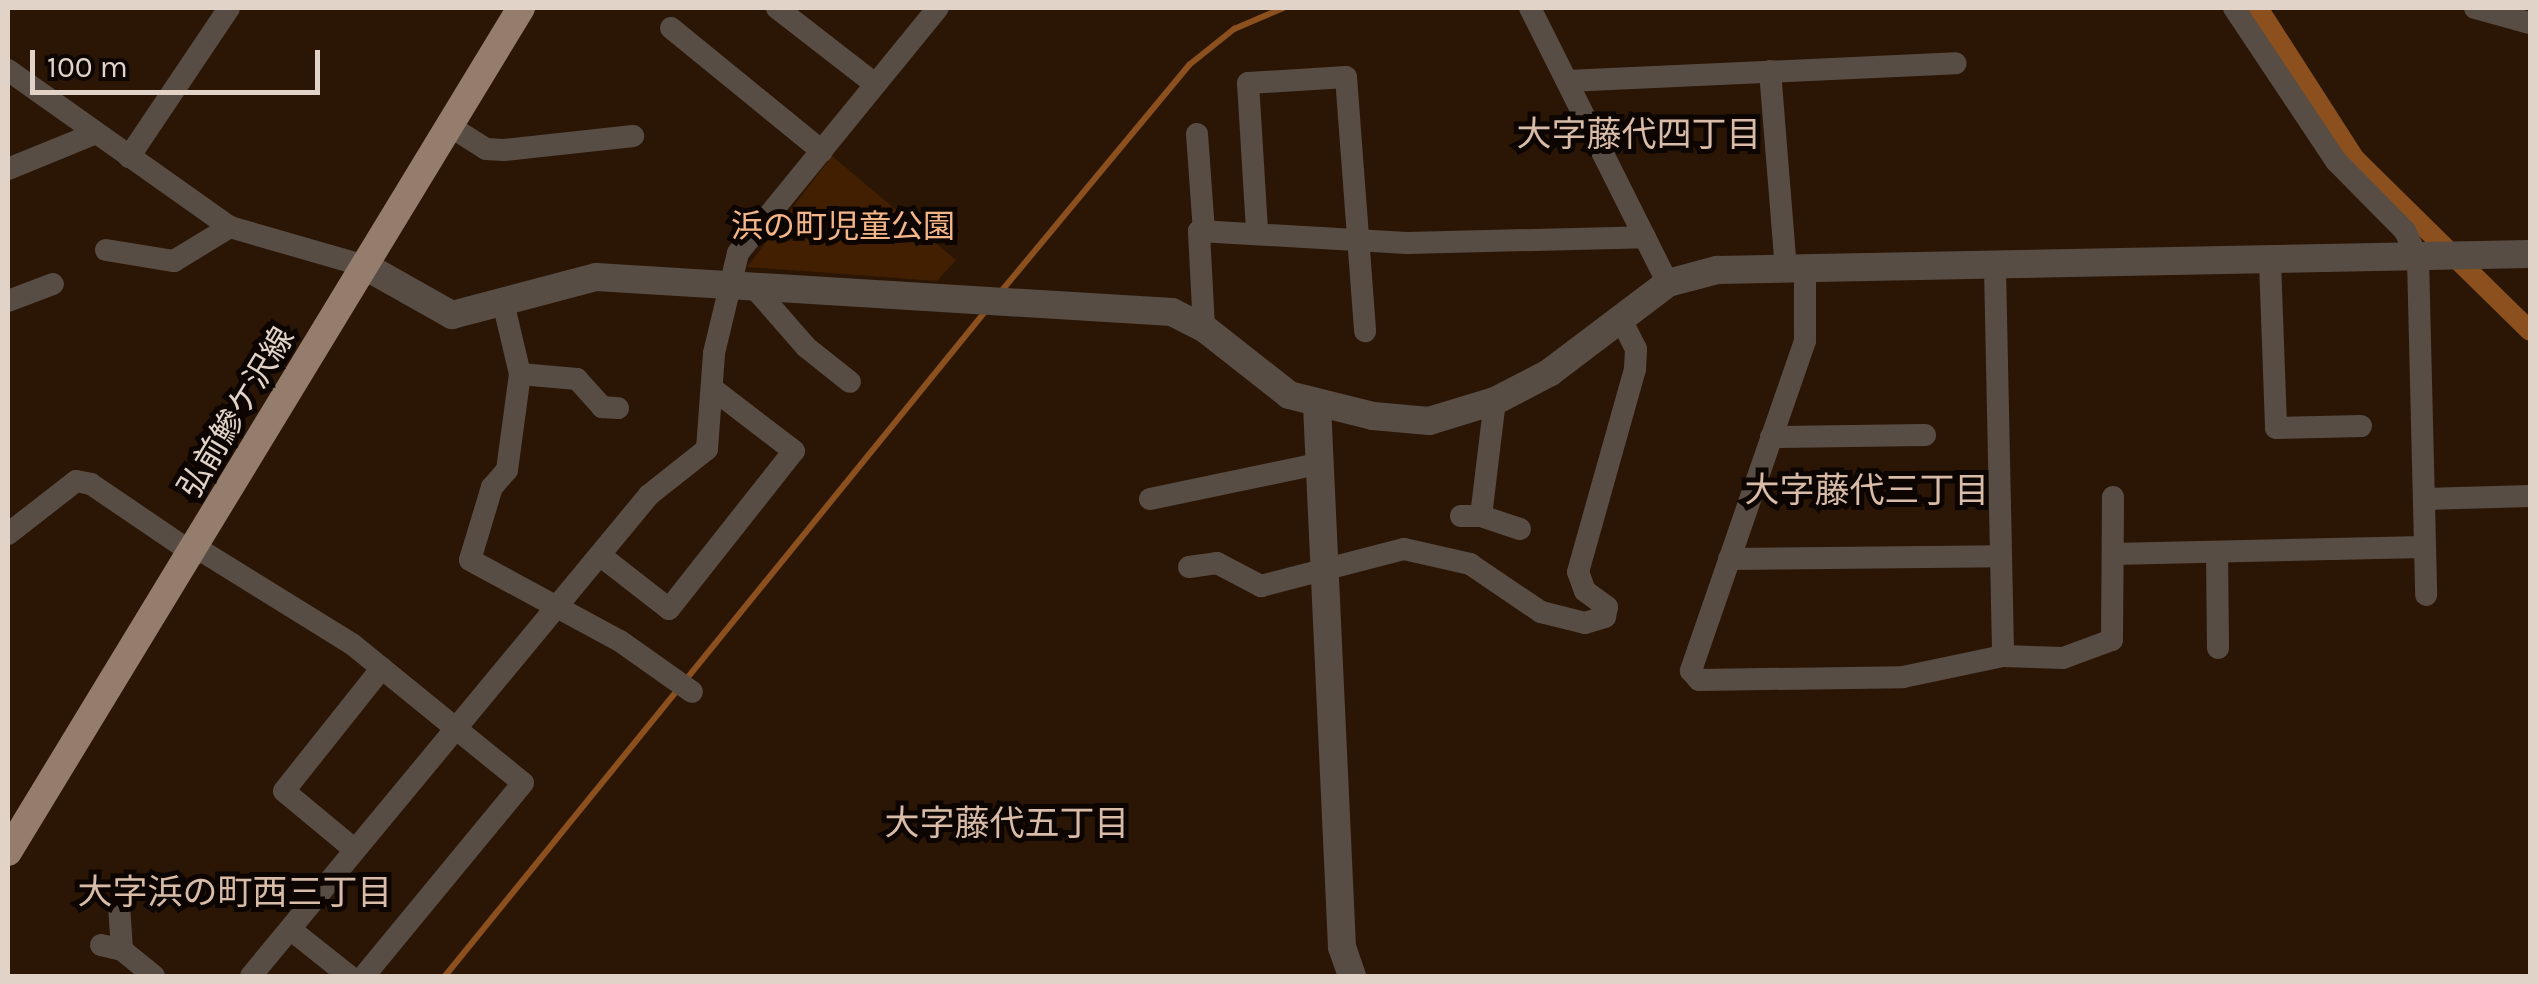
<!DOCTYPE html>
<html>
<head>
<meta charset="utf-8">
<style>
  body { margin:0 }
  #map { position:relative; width:2538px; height:984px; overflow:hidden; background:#2b1606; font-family:Karla,"Noto Sans JP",sans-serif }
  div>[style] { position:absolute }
  .green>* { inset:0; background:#421f00 }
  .stream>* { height:6px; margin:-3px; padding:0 3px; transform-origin:3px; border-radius:3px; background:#8b501d }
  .canal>* { height:20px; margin:-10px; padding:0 10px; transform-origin:10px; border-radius:10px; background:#8b501d }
  .minor>* { height:22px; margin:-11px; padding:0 11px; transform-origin:11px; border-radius:11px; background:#584d45 }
  .tertiary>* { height:28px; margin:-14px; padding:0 14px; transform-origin:14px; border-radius:14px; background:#584d45 }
  .primary>* { height:28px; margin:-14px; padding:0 14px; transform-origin:14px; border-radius:14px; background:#947d6d }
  span { translate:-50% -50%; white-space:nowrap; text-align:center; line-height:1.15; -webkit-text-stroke:10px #0d0502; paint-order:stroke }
  .park-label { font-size:32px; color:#f4b588 }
  .street-label { font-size:32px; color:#e1d3c8 }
  .neighbourhood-label { font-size:35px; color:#d8bca8 }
  .frame { position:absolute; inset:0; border:10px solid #e1d3c8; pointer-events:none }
  .scale { position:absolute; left:30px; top:50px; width:290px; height:45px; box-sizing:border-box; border:5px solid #e1d3c8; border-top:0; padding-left:12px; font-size:30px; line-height:35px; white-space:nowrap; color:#e1d3c8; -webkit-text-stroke:8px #0d0502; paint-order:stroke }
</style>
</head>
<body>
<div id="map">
  <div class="green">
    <div style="clip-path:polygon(832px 156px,956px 260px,937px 281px,747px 267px)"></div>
  </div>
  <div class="stream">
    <div style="left:999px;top:294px;width:298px;rotate:-50.3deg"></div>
    <div style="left:1189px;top:65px;width:58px;rotate:-38.7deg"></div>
    <div style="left:1234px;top:29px;width:53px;rotate:-23.2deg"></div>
    <div style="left:445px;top:976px;width:861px;rotate:-50.89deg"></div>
  </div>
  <div class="canal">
    <div style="left:2258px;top:8px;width:179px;rotate:57.3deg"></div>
    <div style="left:2355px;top:159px;width:245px;rotate:44.5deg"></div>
  </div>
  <div class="minor">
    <div style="left:777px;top:8px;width:124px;rotate:37.8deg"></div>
    <div style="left:1530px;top:8px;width:308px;rotate:63.4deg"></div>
    <div style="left:2234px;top:8px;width:184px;rotate:56.3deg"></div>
    <div style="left:2336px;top:161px;width:98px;rotate:45.4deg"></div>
    <div style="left:2405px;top:231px;width:31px;rotate:65deg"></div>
    <div style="left:2418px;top:259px;width:336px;rotate:88.6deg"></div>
    <div style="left:2475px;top:8px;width:57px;rotate:15.3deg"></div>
    <div style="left:671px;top:28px;width:195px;rotate:39.2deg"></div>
    <div style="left:8px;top:70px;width:272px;rotate:35.3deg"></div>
    <div style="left:230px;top:227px;width:141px;rotate:16.1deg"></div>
    <div style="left:1770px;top:71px;width:200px;rotate:85.4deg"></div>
    <div style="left:1567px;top:81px;width:389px;rotate:-2.6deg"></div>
    <div style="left:448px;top:125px;width:45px;rotate:32.3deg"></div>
    <div style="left:486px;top:149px;width:18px;rotate:3deg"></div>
    <div style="left:504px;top:150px;width:130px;rotate:-6.2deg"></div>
    <div style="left:1197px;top:134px;width:97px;rotate:85.9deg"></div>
    <div style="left:129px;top:157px;width:179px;rotate:-56.1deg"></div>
    <div style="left:8px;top:169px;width:95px;rotate:-22.2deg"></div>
    <div style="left:1257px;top:230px;width:147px;rotate:-93.5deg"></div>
    <div style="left:1248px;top:83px;width:98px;rotate:-3.5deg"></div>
    <div style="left:1346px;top:77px;width:255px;rotate:85.7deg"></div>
    <div style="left:106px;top:250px;width:69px;rotate:9.2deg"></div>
    <div style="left:174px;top:261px;width:66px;rotate:-31.3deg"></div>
    <div style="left:2270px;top:262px;width:166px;rotate:87.9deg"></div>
    <div style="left:2276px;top:428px;width:85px;rotate:-1.3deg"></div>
    <div style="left:1995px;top:268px;width:388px;rotate:88.8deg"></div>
    <div style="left:1805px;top:272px;width:69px;rotate:90deg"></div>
    <div style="left:1805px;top:341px;width:349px;rotate:109.1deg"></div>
    <div style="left:1691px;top:671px;width:12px;rotate:48deg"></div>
    <div style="left:1699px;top:680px;width:204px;rotate:-0.8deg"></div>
    <div style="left:1903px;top:677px;width:102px;rotate:-11.9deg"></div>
    <div style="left:2003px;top:656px;width:60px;rotate:1.9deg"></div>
    <div style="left:2063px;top:658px;width:52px;rotate:-20.2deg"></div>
    <div style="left:2112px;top:640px;width:143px;rotate:-89.6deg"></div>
    <div style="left:752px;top:285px;width:82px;rotate:48.9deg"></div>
    <div style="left:806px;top:347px;width:56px;rotate:38.5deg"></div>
    <div style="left:8px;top:301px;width:48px;rotate:-20.7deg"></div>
    <div style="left:503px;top:302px;width:74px;rotate:76.7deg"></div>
    <div style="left:520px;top:374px;width:97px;rotate:97.7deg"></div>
    <div style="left:507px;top:470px;width:23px;rotate:131deg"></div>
    <div style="left:492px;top:487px;width:76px;rotate:106.8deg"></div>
    <div style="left:470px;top:560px;width:170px;rotate:28.4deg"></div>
    <div style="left:620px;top:641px;width:88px;rotate:35.3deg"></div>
    <div style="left:1204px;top:328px;width:97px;rotate:-93deg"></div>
    <div style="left:1199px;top:231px;width:208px;rotate:3.3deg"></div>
    <div style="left:1407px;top:243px;width:238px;rotate:-1.4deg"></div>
    <div style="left:520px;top:374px;width:57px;rotate:5deg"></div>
    <div style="left:577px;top:379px;width:38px;rotate:48deg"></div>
    <div style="left:602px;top:407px;width:16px;rotate:4deg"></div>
    <div style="left:1771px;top:437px;width:154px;rotate:-0.7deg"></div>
    <div style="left:1150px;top:499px;width:171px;rotate:-11.8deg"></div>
    <div style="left:2424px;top:499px;width:106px;rotate:-1.6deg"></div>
    <div style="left:1461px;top:516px;width:20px"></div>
    <div style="left:1481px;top:516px;width:116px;rotate:-83.1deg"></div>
    <div style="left:1481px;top:516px;width:41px;rotate:18.4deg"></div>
    <div style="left:8px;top:534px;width:86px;rotate:-37.9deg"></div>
    <div style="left:76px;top:481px;width:15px;rotate:11deg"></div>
    <div style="left:91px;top:484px;width:125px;rotate:34.2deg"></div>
    <div style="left:197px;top:548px;width:182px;rotate:31.8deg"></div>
    <div style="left:352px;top:644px;width:220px;rotate:39.1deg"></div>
    <div style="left:523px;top:783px;width:250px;rotate:129.5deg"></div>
    <div style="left:2217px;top:552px;width:96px;rotate:89.4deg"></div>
    <div style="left:2113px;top:554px;width:312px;rotate:-1.3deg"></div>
    <div style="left:601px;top:556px;width:86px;rotate:37.9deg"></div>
    <div style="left:669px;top:609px;width:201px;rotate:-51.7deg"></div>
    <div style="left:794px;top:451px;width:102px;rotate:-142.6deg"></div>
    <div style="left:1729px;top:559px;width:272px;rotate:-0.6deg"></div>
    <div style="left:1189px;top:567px;width:28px;rotate:-8deg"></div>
    <div style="left:1217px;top:563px;width:50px;rotate:27.6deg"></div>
    <div style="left:1261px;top:586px;width:148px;rotate:-14.5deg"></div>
    <div style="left:1404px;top:549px;width:68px;rotate:12.8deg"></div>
    <div style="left:1470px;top:564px;width:86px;rotate:34.1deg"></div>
    <div style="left:1541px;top:612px;width:45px;rotate:14deg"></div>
    <div style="left:1585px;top:623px;width:21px;rotate:-17deg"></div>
    <div style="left:1605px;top:617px;width:10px;rotate:-79deg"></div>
    <div style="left:1607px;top:607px;width:27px;rotate:-144deg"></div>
    <div style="left:1585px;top:591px;width:20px;rotate:-110deg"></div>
    <div style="left:1578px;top:572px;width:211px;rotate:-74.3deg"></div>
    <div style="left:1635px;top:369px;width:20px;rotate:-87deg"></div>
    <div style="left:1636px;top:349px;width:35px;rotate:-117deg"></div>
    <div style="left:355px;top:850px;width:92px;rotate:-140.3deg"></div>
    <div style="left:284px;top:791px;width:157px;rotate:-51.5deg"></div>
    <div style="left:119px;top:905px;width:45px;rotate:86.2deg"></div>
    <div style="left:290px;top:929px;width:75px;rotate:38.5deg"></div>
    <div style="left:101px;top:945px;width:22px;rotate:13deg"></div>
    <div style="left:122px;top:950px;width:41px;rotate:39.1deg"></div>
    <div style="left:251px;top:976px;width:624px;rotate:-50.39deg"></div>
    <div style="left:649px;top:495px;width:74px;rotate:-38.4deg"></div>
    <div style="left:707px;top:449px;width:96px;rotate:-85.8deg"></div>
    <div style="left:714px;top:353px;width:103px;rotate:-76.5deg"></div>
    <div style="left:738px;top:253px;width:316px;rotate:-50.8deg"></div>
  </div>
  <div class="tertiary">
    <div style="left:365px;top:266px;width:100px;rotate:29.4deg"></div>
    <div style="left:452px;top:315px;width:149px;rotate:-14.8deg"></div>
    <div style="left:596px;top:277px;width:577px;rotate:3.48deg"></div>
    <div style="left:1172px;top:312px;width:36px;rotate:27deg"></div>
    <div style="left:1204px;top:328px;width:108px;rotate:38.2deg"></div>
    <div style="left:1289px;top:395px;width:87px;rotate:14deg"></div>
    <div style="left:1373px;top:416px;width:56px;rotate:5.1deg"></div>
    <div style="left:1429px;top:421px;width:69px;rotate:-16.9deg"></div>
    <div style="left:1495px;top:401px;width:61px;rotate:-27.4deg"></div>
    <div style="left:1549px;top:373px;width:149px;rotate:-37.1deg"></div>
    <div style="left:1668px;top:283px;width:51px;rotate:-14.9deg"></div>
    <div style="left:1717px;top:270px;width:813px;rotate:-1.13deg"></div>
    <div style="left:1317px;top:405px;width:543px;rotate:87.36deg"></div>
    <div style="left:1342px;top:947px;width:31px;rotate:71deg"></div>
  </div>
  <div class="primary">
    <div style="left:8px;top:852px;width:988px;rotate:-58.71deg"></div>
  </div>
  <div class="park-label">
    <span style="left:843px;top:227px">浜の町児童公園</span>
  </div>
  <div class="street-label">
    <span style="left:237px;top:413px;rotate:-59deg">弘前鰺ケ沢線</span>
  </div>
  <div class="neighbourhood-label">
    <span style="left:1639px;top:135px">大字藤代四丁目</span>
    <span style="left:1867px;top:491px">大字藤代三丁目</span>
    <span style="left:1007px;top:824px">大字藤代五丁目</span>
    <span style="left:235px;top:893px">大字浜の町西三丁目</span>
  </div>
  <div class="frame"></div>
  <div class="scale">100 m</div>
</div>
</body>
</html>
